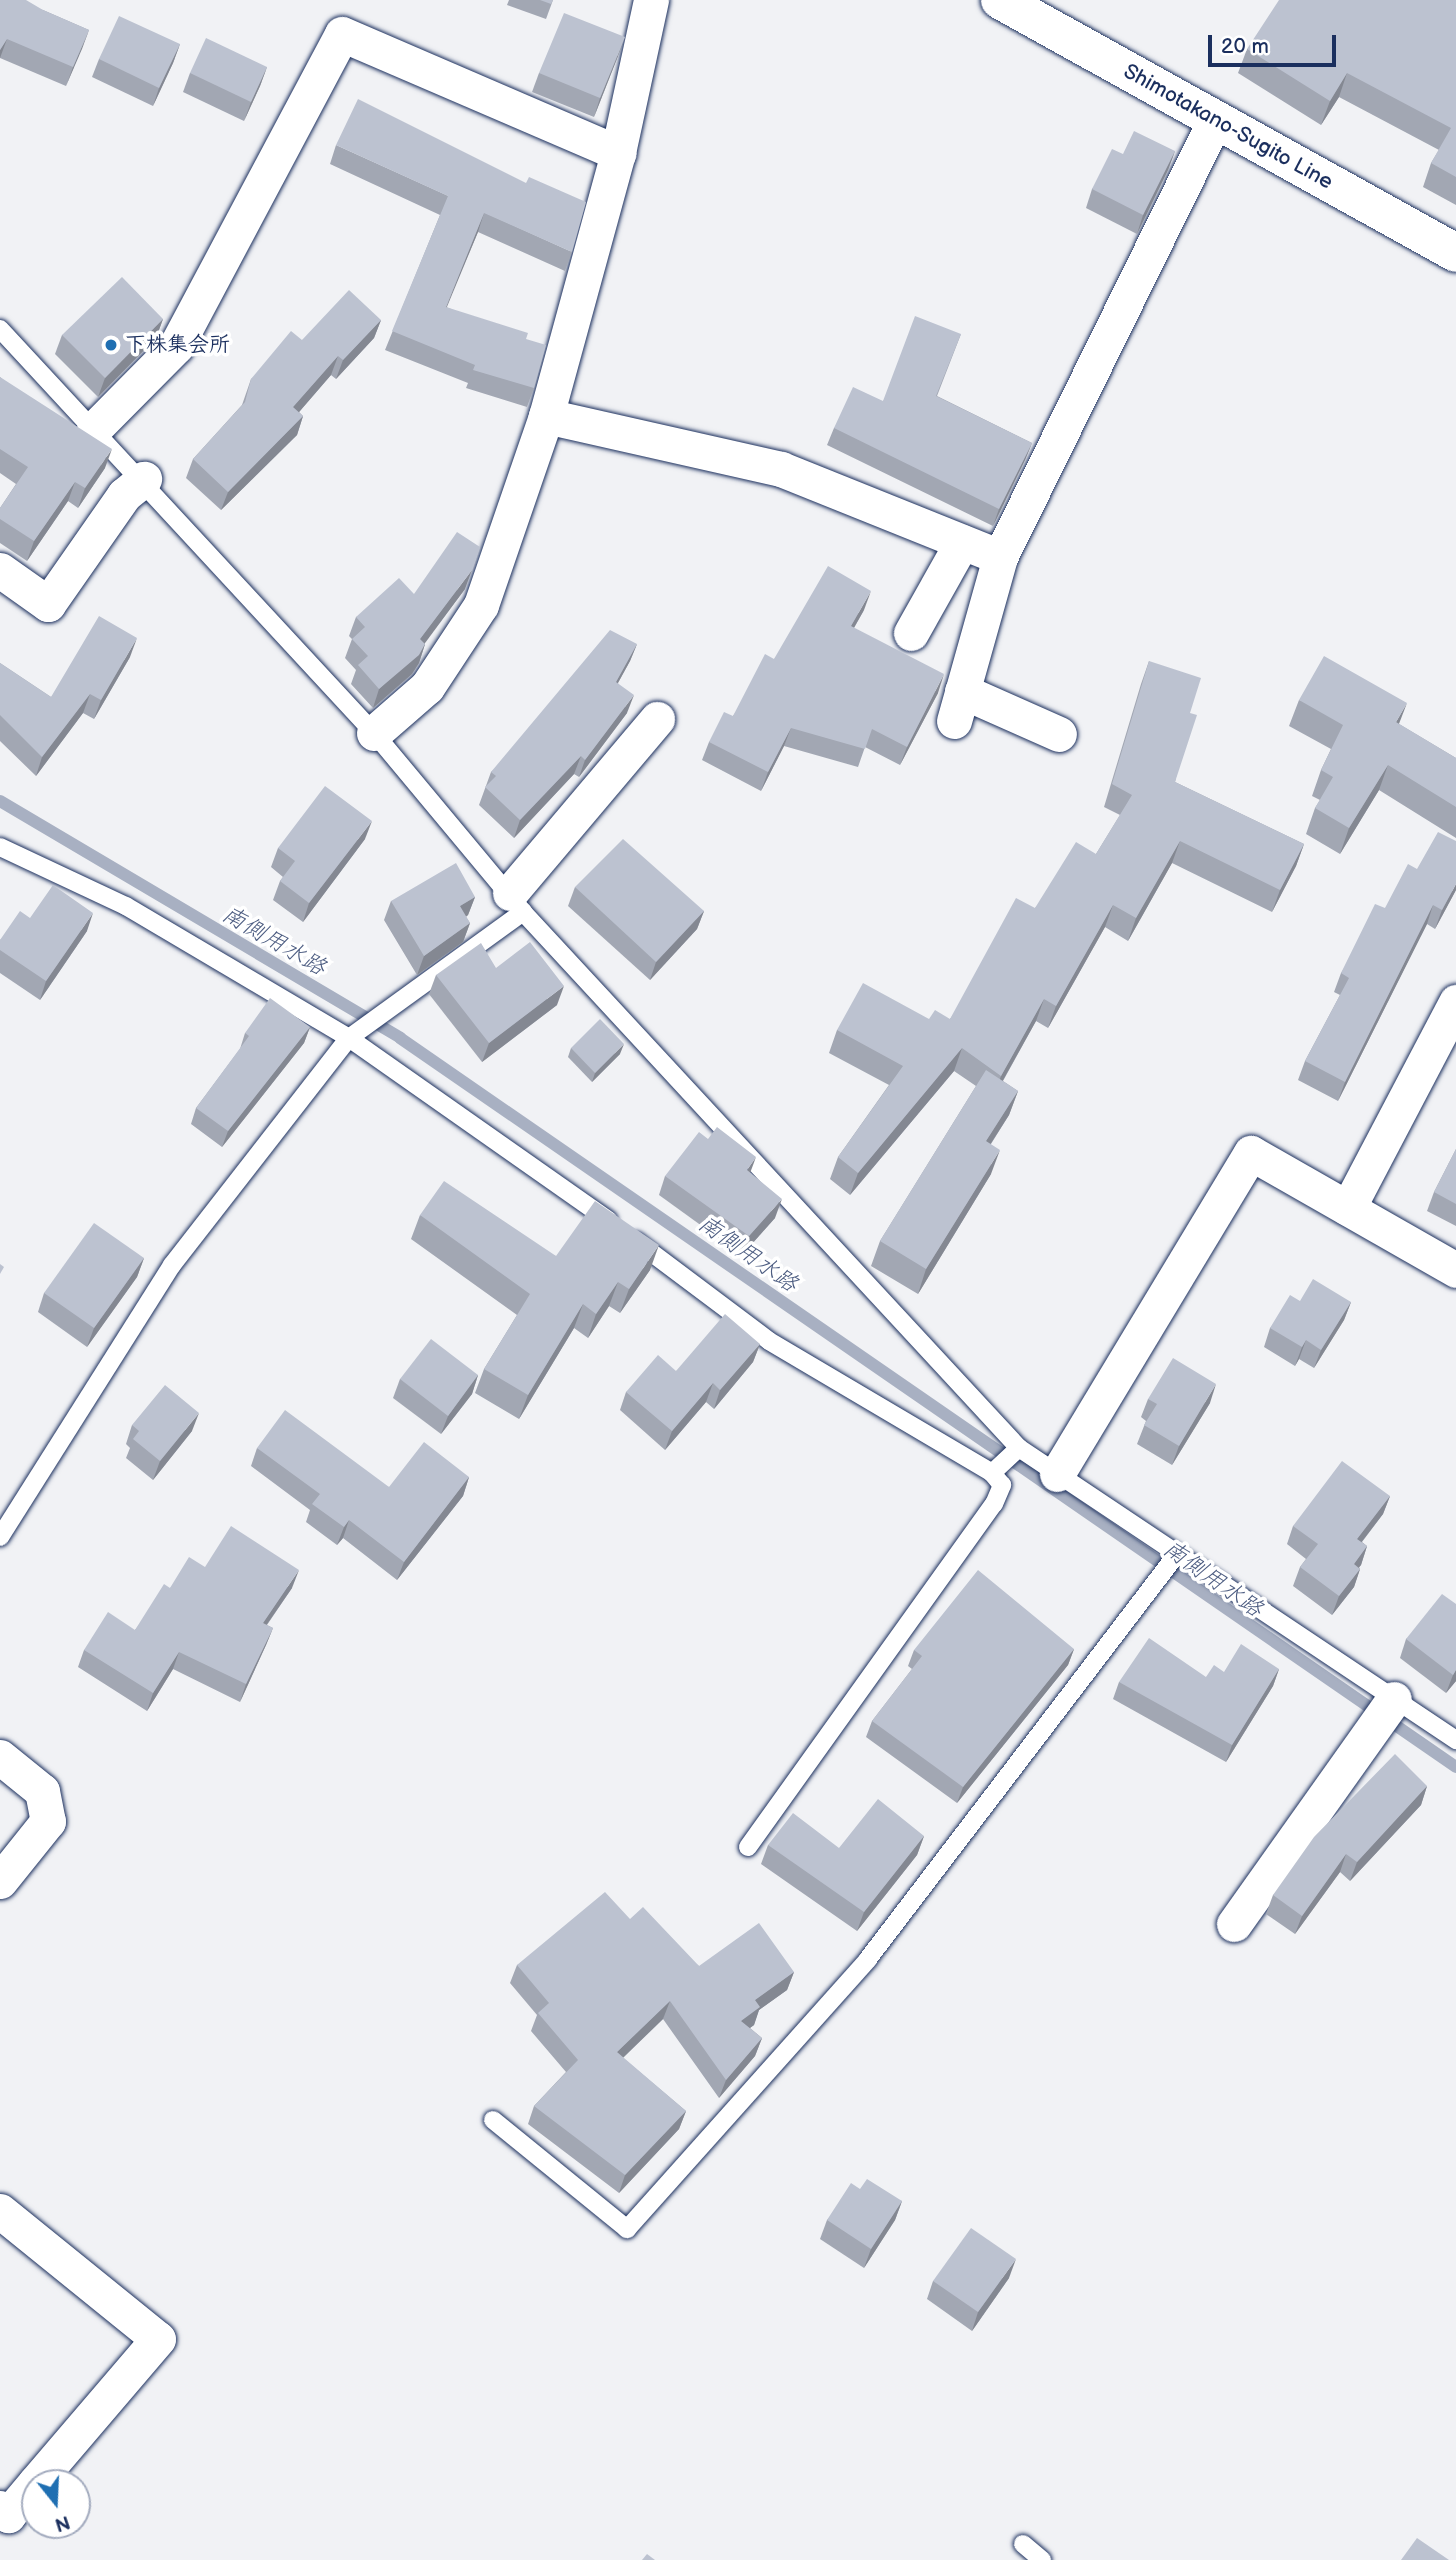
<!DOCTYPE html>
<html>
<head>
<meta charset="utf-8">
<style>
  body { margin:0 }
  #map { position:relative; width:1456px; height:2560px; overflow:hidden; background:#f1f2f5; font-family:"Balsamiq Sans","Klee One",sans-serif }
  div>[style] { position:absolute }
  .stream>* { height:12px; margin:-6px; padding:0 6px; transform-origin:6px; border-radius:6px; background:#a8b0c2 }
  .roads { filter:drop-shadow(0 0 2px #1b2f5e) drop-shadow(0 0 2px #1b2f5e) }
  .service>* { height:18px; margin:-9px; padding:0 9px; transform-origin:9px; border-radius:9px; background:#fff }
  .minor>* { height:35px; margin:-17.5px; padding:0 17.5px; transform-origin:17.5px; border-radius:17.5px; background:#fff }
  .secondary>* { height:38px; margin:-19px; padding:0 19px; transform-origin:19px; border-radius:19px; background:#fff }
  .wall>* { inset:0; background:#a2a7b3 }
  .shaded-wall>* { inset:0; background:#848892 }
  .building>* { inset:0; background:#bcc2d0 }
  .dots>* { width:19px; height:19px; translate:-50% -50%; box-sizing:border-box; border:4px solid #fff; border-radius:50% }
  span { translate:-50% -50%; white-space:nowrap; text-align:center; line-height:1.15; -webkit-text-stroke:7px #fff; paint-order:stroke }
  .street-label { font-size:21px; color:#1b2f5e }
  .poi-label { font-size:21px; color:#1b2f5e; font-weight:700 }
  .left { translate:0 -50%; text-align:left }
  .water-label { font-size:23px; color:#4c5c81; font-style:italic }
  .north { position:absolute; left:21px; top:2469px; width:70px; height:70px; box-sizing:border-box; background:#fff; border:2px solid #a4acbf; border-radius:50%; rotate:162deg; font-size:19px; font-weight:700; line-height:28px; text-align:center; color:#1b2f5e }
  .north::after { content:''; display:block; margin:auto; width:24px; height:32px; background:#1f6fb2; clip-path:polygon(50% 0,100% 100%,50% 72%,0 100%) }
  .scale { position:absolute; left:1208px; top:35px; width:128px; height:32px; box-sizing:border-box; border:4px solid #1b2f5e; border-top:0; padding-left:9px; font-size:21px; line-height:24px; white-space:nowrap; color:#1b2f5e; -webkit-text-stroke:5px #fff; paint-order:stroke }
</style>
</head>
<body>
<div id="map">
  <div class="stream">
    <div style="left:0;top:801px;width:465px;rotate:30.6deg"></div>
    <div style="left:400px;top:1038px;width:1283px;rotate:34.62deg"></div>
  </div>
  <div class="roads">
    <div class="service">
      <div style="left:0;top:329px;width:551px;rotate:47.21deg"></div>
      <div style="left:374px;top:733px;width:233px;rotate:50.2deg"></div>
      <div style="left:523px;top:912px;width:730px;rotate:47.22deg"></div>
      <div style="left:1019px;top:1448px;width:526px;rotate:33.75deg"></div>
      <div style="left:0;top:847px;width:139px;rotate:25.1deg"></div>
      <div style="left:126px;top:906px;width:259px;rotate:30.6deg"></div>
      <div style="left:349px;top:1038px;width:317px;rotate:35.1deg"></div>
      <div style="left:636px;top:1241px;width:166px;rotate:36.9deg"></div>
      <div style="left:769px;top:1341px;width:259px;rotate:30.6deg"></div>
      <div style="left:992px;top:1473px;width:37px;rotate:-43deg"></div>
      <div style="left:0;top:1537px;width:322px;rotate:-57.7deg"></div>
      <div style="left:172px;top:1265px;width:288px;rotate:-52.1deg"></div>
      <div style="left:349px;top:1038px;width:215px;rotate:-35.9deg"></div>
      <div style="left:748px;top:1847px;width:422px;rotate:-54.4deg"></div>
      <div style="left:994px;top:1504px;width:21px;rotate:-67deg"></div>
      <div style="left:1002px;top:1485px;width:16px;rotate:-130deg"></div>
      <div style="left:493px;top:2120px;width:173px;rotate:39.1deg"></div>
      <div style="left:627px;top:2229px;width:362px;rotate:-48.2deg"></div>
      <div style="left:868px;top:1959px;width:509px;rotate:-52.66deg"></div>
      <div style="left:1023px;top:2544px;width:25px;rotate:40deg"></div>
    </div>
    <div class="minor">
      <div style="left:651px;top:0;width:157px;rotate:102.2deg"></div>
      <div style="left:618px;top:153px;width:273px;rotate:105.3deg"></div>
      <div style="left:546px;top:416px;width:241px;rotate:12.7deg"></div>
      <div style="left:781px;top:469px;width:236px;rotate:21.9deg"></div>
      <div style="left:1000px;top:557px;width:487px;rotate:-63.8deg"></div>
      <div style="left:94px;top:429px;width:117px;rotate:-45.3deg"></div>
      <div style="left:176px;top:346px;width:353px;rotate:-62deg"></div>
      <div style="left:342px;top:34px;width:301px;rotate:23.3deg"></div>
      <div style="left:0;top:570px;width:59px;rotate:35.3deg"></div>
      <div style="left:48px;top:604px;width:133px;rotate:-55.1deg"></div>
      <div style="left:124px;top:495px;width:26px;rotate:-39deg"></div>
      <div style="left:911px;top:633px;width:104px;rotate:-60.7deg"></div>
      <div style="left:962px;top:691px;width:106px;rotate:23.9deg"></div>
      <div style="left:954px;top:721px;width:170px;rotate:-74.3deg"></div>
      <div style="left:374px;top:733px;width:70px;rotate:-41deg"></div>
      <div style="left:427px;top:687px;width:98px;rotate:-56.6deg"></div>
      <div style="left:481px;top:605px;width:200px;rotate:-71deg"></div>
      <div style="left:510px;top:893px;width:228px;rotate:-49.8deg"></div>
      <div style="left:1348px;top:1208px;width:233px;rotate:-62.3deg"></div>
      <div style="left:1057px;top:1474px;width:375px;rotate:-58.9deg"></div>
      <div style="left:1251px;top:1153px;width:236px;rotate:29.7deg"></div>
      <div style="left:0;top:1757px;width:54px;rotate:39deg"></div>
      <div style="left:42px;top:1791px;width:31px;rotate:79deg"></div>
      <div style="left:48px;top:1821px;width:77px;rotate:128.7deg"></div>
      <div style="left:1234px;top:1924px;width:276px;rotate:-54.6deg"></div>
      <div style="left:0;top:2211px;width:203px;rotate:39deg"></div>
      <div style="left:158px;top:2339px;width:189px;rotate:130.5deg"></div>
      <div style="left:0;top:2508px;width:11px;rotate:41deg"></div>
      <div style="left:8px;top:2515px;width:42px;rotate:-49.8deg"></div>
    </div>
    <div class="secondary">
      <div style="left:1000px;top:0;width:521px;rotate:29.02deg"></div>
    </div>
  </div>
  <div class="wall">
    <div style="clip-path:polygon(0 0,43px 10px,89px 30px,66px 86px,0 58px)"></div>
    <div style="clip-path:polygon(509px 0,553px 0,546px 19px,507px 5px)"></div>
    <div style="clip-path:polygon(1456px 0,1456px 205px,1423px 187px,1431px 163px,1439px 150px,1339px 97px,1321px 125px,1238px 73px,1247px 49px)"></div>
    <div style="clip-path:polygon(180px 44px,173px 63px,153px 106px,92px 77px,99px 59px)"></div>
    <div style="clip-path:polygon(618px 56px,594px 117px,532px 92px,539px 73px)"></div>
    <div style="clip-path:polygon(267px 67px,260px 86px,244px 121px,183px 92px,190px 73px)"></div>
    <div style="clip-path:polygon(336px 145px,572px 252px,565px 271px,478px 232px,446px 307px,526px 339px,534px 388px,527px 407px,466px 388px,468px 383px,385px 350px,440px 215px,330px 164px)"></div>
    <div style="clip-path:polygon(1175px 151px,1168px 170px,1137px 234px,1086px 208px,1092px 189px,1123px 154px)"></div>
    <div style="clip-path:polygon(163px 319px,156px 338px,98px 397px,55px 354px,62px 335px)"></div>
    <div style="clip-path:polygon(381px 320px,374px 338px,336px 379px,331px 375px,299px 412px,303px 416px,297px 435px,221px 510px,186px 478px,193px 459px,242px 405px,251px 379px,302px 340px)"></div>
    <div style="clip-path:polygon(961px 334px,937px 396px,1032px 443px,1025px 460px,993px 526px,827px 445px,834px 428px,883px 401px)"></div>
    <div style="clip-path:polygon(0 377px,105px 468px,78px 508px,68px 501px,27px 561px,0 543px,0 508px,16px 484px,0 473px)"></div>
    <div style="clip-path:polygon(465px 589px,424px 643px,425px 644px,419px 663px,412px 674px,373px 708px,351px 684px,356px 670px,345px 658px,352px 639px,349px 636px,356px 617px,414px 594px)"></div>
    <div style="clip-path:polygon(864px 610px,854px 628px,938px 693px,900px 765px,865px 747px,858px 767px,784px 746px,761px 791px,702px 760px,709px 742px,733px 716px,774px 659px)"></div>
    <div style="clip-path:polygon(637px 644px,630px 661px,618px 683px,627px 713px,579px 777px,574px 774px,514px 838px,479px 805px,491px 772px)"></div>
    <div style="clip-path:polygon(130px 657px,94px 719px,83px 713px,36px 776px,0 741px,0 663px,51px 697px)"></div>
    <div style="clip-path:polygon(1149px 661px,1190px 713px,1175px 782px,1304px 844px,1296px 866px,1272px 912px,1172px 863px,1128px 941px,1105px 927px,1048px 1028px,1036px 1021px,1003px 1081px,1018px 1091px,1009px 1115px,991px 1144px,991px 1174px,918px 1294px,871px 1266px,880px 1241px,976px 1086px,954px 1071px,850px 1195px,830px 1179px,838px 1157px,889px 1085px,829px 1053px,837px 1030px,929px 1019px,950px 1019px,1035px 908px,1096px 854px,1120px 815px,1104px 807px,1141px 684px)"></div>
    <div style="clip-path:polygon(1299px 700px,1399px 724px,1456px 758px,1456px 838px,1379px 790px,1340px 854px,1306px 834px,1315px 808px,1320px 800px,1312px 796px,1321px 770px,1331px 749px,1289px 726px)"></div>
    <div style="clip-path:polygon(365px 839px,303px 922px,273px 900px,280px 881px,283px 877px,271px 867px,278px 848px)"></div>
    <div style="clip-path:polygon(575px 887px,704px 911px,697px 929px,650px 980px,568px 906px)"></div>
    <div style="clip-path:polygon(1456px 890px,1435px 929px,1427px 924px,1338px 1101px,1298px 1080px,1305px 1061px,1340px 995px,1334px 992px,1341px 973px,1385px 908px)"></div>
    <div style="clip-path:polygon(475px 897px,468px 915px,466px 917px,470px 923px,463px 942px,417px 975px,384px 920px,391px 901px)"></div>
    <div style="clip-path:polygon(30px 918px,87px 931px,40px 1000px,0 973px,0 940px)"></div>
    <div style="clip-path:polygon(496px 968px,557px 1005px,482px 1062px,429px 994px,436px 975px)"></div>
    <div style="clip-path:polygon(310px 1027px,304px 1043px,222px 1147px,191px 1124px,196px 1108px,240px 1049px,245px 1033px)"></div>
    <div style="clip-path:polygon(571px 1048px,620px 1054px,592px 1082px,568px 1057px)"></div>
    <div style="clip-path:polygon(1456px 1149px,1456px 1226px,1427px 1211px,1434px 1192px)"></div>
    <div style="clip-path:polygon(751px 1173px,775px 1218px,742px 1255px,659px 1195px,665px 1176px)"></div>
    <div style="clip-path:polygon(420px 1215px,556px 1256px,650px 1270px,620px 1313px,609px 1306px,588px 1338px,574px 1328px,519px 1419px,475px 1393px,484px 1369px,517px 1315px,411px 1239px)"></div>
    <div style="clip-path:polygon(144px 1258px,137px 1277px,87px 1347px,38px 1312px,44px 1293px)"></div>
    <div style="clip-path:polygon(1300px 1301px,1351px 1302px,1344px 1320px,1314px 1368px,1299px 1359px,1295px 1366px,1264px 1347px,1270px 1328px)"></div>
    <div style="clip-path:polygon(760px 1344px,753px 1362px,714px 1409px,706px 1402px,665px 1450px,620px 1410px,626px 1392px,676px 1371px)"></div>
    <div style="clip-path:polygon(478px 1375px,472px 1394px,441px 1434px,393px 1398px,400px 1379px)"></div>
    <div style="clip-path:polygon(1148px 1399px,1210px 1403px,1172px 1465px,1137px 1444px,1146px 1421px,1141px 1417px)"></div>
    <div style="clip-path:polygon(132px 1425px,192px 1431px,153px 1480px,126px 1458px,130px 1448px,126px 1444px)"></div>
    <div style="clip-path:polygon(257px 1448px,389px 1487px,469px 1477px,463px 1496px,397px 1580px,343px 1538px,337px 1545px,306px 1522px,310px 1510px,251px 1466px)"></div>
    <div style="clip-path:polygon(1390px 1496px,1383px 1514px,1362px 1542px,1367px 1546px,1361px 1565px,1359px 1567px,1360px 1569px,1354px 1587px,1332px 1615px,1293px 1586px,1300px 1567px,1306px 1559px,1287px 1544px,1293px 1526px)"></div>
    <div style="clip-path:polygon(205px 1567px,292px 1588px,267px 1625px,273px 1628px,266px 1645px,240px 1702px,173px 1669px,147px 1711px,78px 1667px,84px 1650px,135px 1630px,170px 1588px)"></div>
    <div style="clip-path:polygon(1456px 1604px,1456px 1681px,1446px 1693px,1400px 1658px,1406px 1639px)"></div>
    <div style="clip-path:polygon(1074px 1649px,1068px 1665px,957px 1803px,866px 1737px,872px 1721px,912px 1669px,908px 1666px,914px 1650px)"></div>
    <div style="clip-path:polygon(1279px 1669px,1273px 1686px,1226px 1762px,1113px 1699px,1119px 1682px,1206px 1677px,1224px 1672px)"></div>
    <div style="clip-path:polygon(1427px 1786px,1421px 1805px,1350px 1881px,1340px 1872px,1295px 1934px,1266px 1914px,1273px 1895px)"></div>
    <div style="clip-path:polygon(924px 1836px,917px 1855px,857px 1931px,761px 1864px,768px 1845px,839px 1848px)"></div>
    <div style="clip-path:polygon(630px 1919px,699px 1966px,794px 1972px,787px 1990px,759px 2010px,754px 2025px,750px 2028px,762px 2038px,755px 2056px,719px 2098px,663px 2019px,623px 2058px,686px 2111px,679px 2129px,619px 2193px,528px 2124px,534px 2106px,566px 2072px,531px 2031px,537px 2015px,510px 1983px,517px 1965px)"></div>
    <div style="clip-path:polygon(860px 2189px,902px 2201px,895px 2220px,864px 2268px,820px 2239px,827px 2220px)"></div>
    <div style="clip-path:polygon(1009px 2278px,972px 2331px,927px 2299px,933px 2281px)"></div>
  </div>
  <div class="shaded-wall">
    <div style="clip-path:polygon(89px 30px,82px 49px,66px 86px,73px 67px)"></div>
    <div style="clip-path:polygon(625px 37px,618px 56px,594px 117px,600px 98px)"></div>
    <div style="clip-path:polygon(7px 39px,0 58px,0 59px,0 50px)"></div>
    <div style="clip-path:polygon(180px 44px,173px 63px,153px 106px,159px 88px)"></div>
    <div style="clip-path:polygon(267px 67px,260px 86px,244px 121px,251px 102px)"></div>
    <div style="clip-path:polygon(1347px 73px,1339px 97px,1321px 125px,1330px 101px)"></div>
    <div style="clip-path:polygon(1175px 151px,1168px 170px,1137px 234px,1143px 215px)"></div>
    <div style="clip-path:polygon(484px 213px,478px 232px,439px 326px,446px 307px)"></div>
    <div style="clip-path:polygon(163px 319px,156px 338px,98px 397px,105px 378px)"></div>
    <div style="clip-path:polygon(381px 320px,374px 338px,336px 379px,343px 360px)"></div>
    <div style="clip-path:polygon(338px 356px,331px 375px,287px 426px,293px 407px)"></div>
    <div style="clip-path:polygon(303px 416px,297px 435px,221px 510px,228px 492px)"></div>
    <div style="clip-path:polygon(1032px 443px,1025px 460px,993px 526px,999px 509px)"></div>
    <div style="clip-path:polygon(112px 449px,105px 468px,78px 508px,85px 488px)"></div>
    <div style="clip-path:polygon(75px 482px,68px 501px,27px 561px,34px 541px)"></div>
    <div style="clip-path:polygon(472px 570px,465px 589px,414px 658px,420px 639px)"></div>
    <div style="clip-path:polygon(871px 591px,864px 610px,844px 645px,851px 626px)"></div>
    <div style="clip-path:polygon(137px 638px,130px 657px,94px 719px,101px 700px)"></div>
    <div style="clip-path:polygon(425px 644px,419px 663px,412px 674px,373px 708px,379px 689px)"></div>
    <div style="clip-path:polygon(637px 644px,630px 661px,609px 699px,616px 682px)"></div>
    <div style="clip-path:polygon(944px 674px,938px 693px,900px 765px,907px 747px)"></div>
    <div style="clip-path:polygon(90px 694px,83px 713px,36px 776px,42px 757px)"></div>
    <div style="clip-path:polygon(634px 695px,627px 713px,579px 777px,585px 760px)"></div>
    <div style="clip-path:polygon(1407px 703px,1397px 729px,1396px 722px)"></div>
    <div style="clip-path:polygon(791px 728px,784px 746px,761px 791px,768px 772px)"></div>
    <div style="clip-path:polygon(581px 756px,574px 774px,514px 838px,520px 820px)"></div>
    <div style="clip-path:polygon(1388px 765px,1379px 790px,1340px 854px,1349px 828px)"></div>
    <div style="clip-path:polygon(372px 821px,365px 839px,303px 922px,309px 903px)"></div>
    <div style="clip-path:polygon(1180px 841px,1172px 863px,1128px 941px,1136px 918px)"></div>
    <div style="clip-path:polygon(1304px 844px,1296px 866px,1272px 912px,1280px 890px)"></div>
    <div style="clip-path:polygon(1456px 884px,1456px 890px,1435px 929px,1442px 910px)"></div>
    <div style="clip-path:polygon(475px 897px,468px 915px,453px 925px,460px 906px)"></div>
    <div style="clip-path:polygon(1113px 905px,1105px 927px,1048px 1028px,1056px 1006px)"></div>
    <div style="clip-path:polygon(1433px 905px,1427px 924px,1338px 1101px,1345px 1082px)"></div>
    <div style="clip-path:polygon(704px 911px,697px 929px,650px 980px,656px 962px)"></div>
    <div style="clip-path:polygon(93px 913px,87px 931px,40px 1000px,46px 981px)"></div>
    <div style="clip-path:polygon(470px 923px,463px 942px,417px 975px,424px 956px)"></div>
    <div style="clip-path:polygon(564px 986px,557px 1005px,482px 1062px,489px 1043px)"></div>
    <div style="clip-path:polygon(1044px 999px,1036px 1021px,993px 1098px,1001px 1076px)"></div>
    <div style="clip-path:polygon(310px 1027px,304px 1043px,222px 1147px,228px 1131px)"></div>
    <div style="clip-path:polygon(624px 1044px,620px 1054px,592px 1082px,595px 1073px)"></div>
    <div style="clip-path:polygon(962px 1048px,954px 1071px,850px 1195px,858px 1173px)"></div>
    <div style="clip-path:polygon(1018px 1091px,1009px 1115px,977px 1165px,986px 1141px)"></div>
    <div style="clip-path:polygon(1000px 1150px,991px 1174px,918px 1294px,926px 1269px)"></div>
    <div style="clip-path:polygon(756px 1157px,749px 1176px,747px 1170px)"></div>
    <div style="clip-path:polygon(782px 1199px,775px 1218px,742px 1255px,749px 1236px)"></div>
    <div style="clip-path:polygon(659px 1245px,650px 1270px,620px 1313px,629px 1289px)"></div>
    <div style="clip-path:polygon(144px 1258px,137px 1277px,87px 1347px,94px 1328px)"></div>
    <div style="clip-path:polygon(618px 1282px,609px 1306px,588px 1338px,596px 1314px)"></div>
    <div style="clip-path:polygon(1351px 1302px,1344px 1320px,1314px 1368px,1321px 1350px)"></div>
    <div style="clip-path:polygon(583px 1304px,574px 1328px,519px 1419px,528px 1395px)"></div>
    <div style="clip-path:polygon(1306px 1340px,1299px 1359px,1295px 1366px,1302px 1347px)"></div>
    <div style="clip-path:polygon(760px 1344px,753px 1362px,714px 1409px,720px 1390px)"></div>
    <div style="clip-path:polygon(478px 1375px,472px 1394px,441px 1434px,448px 1416px)"></div>
    <div style="clip-path:polygon(713px 1383px,706px 1402px,665px 1450px,672px 1431px)"></div>
    <div style="clip-path:polygon(1216px 1384px,1210px 1403px,1172px 1465px,1179px 1446px)"></div>
    <div style="clip-path:polygon(199px 1413px,192px 1431px,153px 1480px,160px 1461px)"></div>
    <div style="clip-path:polygon(469px 1477px,463px 1496px,397px 1580px,404px 1562px)"></div>
    <div style="clip-path:polygon(1390px 1496px,1383px 1514px,1350px 1557px,1357px 1539px)"></div>
    <div style="clip-path:polygon(349px 1520px,343px 1538px,337px 1545px,344px 1527px)"></div>
    <div style="clip-path:polygon(1367px 1546px,1361px 1565px,1347px 1582px,1354px 1564px)"></div>
    <div style="clip-path:polygon(1360px 1569px,1354px 1587px,1332px 1615px,1339px 1596px)"></div>
    <div style="clip-path:polygon(299px 1570px,292px 1588px,256px 1640px,263px 1623px)"></div>
    <div style="clip-path:polygon(273px 1628px,266px 1645px,240px 1702px,246px 1684px)"></div>
    <div style="clip-path:polygon(1074px 1649px,1068px 1665px,957px 1803px,963px 1787px)"></div>
    <div style="clip-path:polygon(179px 1652px,173px 1669px,147px 1711px,153px 1693px)"></div>
    <div style="clip-path:polygon(1279px 1669px,1273px 1686px,1226px 1762px,1232px 1745px)"></div>
    <div style="clip-path:polygon(1456px 1670px,1456px 1681px,1446px 1693px,1453px 1675px)"></div>
    <div style="clip-path:polygon(1427px 1786px,1421px 1805px,1350px 1881px,1357px 1862px)"></div>
    <div style="clip-path:polygon(924px 1836px,917px 1855px,857px 1931px,864px 1912px)"></div>
    <div style="clip-path:polygon(1346px 1854px,1340px 1872px,1295px 1934px,1302px 1916px)"></div>
    <div style="clip-path:polygon(794px 1972px,787px 1990px,759px 2010px,754px 2025px,735px 2039px,741px 2021px,755px 2000px)"></div>
    <div style="clip-path:polygon(670px 2001px,663px 2019px,610px 2070px,617px 2052px)"></div>
    <div style="clip-path:polygon(762px 2038px,755px 2056px,719px 2098px,726px 2080px)"></div>
    <div style="clip-path:polygon(686px 2111px,679px 2129px,619px 2193px,625px 2175px)"></div>
    <div style="clip-path:polygon(902px 2201px,895px 2220px,864px 2268px,871px 2249px)"></div>
    <div style="clip-path:polygon(1016px 2259px,1009px 2278px,972px 2331px,978px 2312px)"></div>
  </div>
  <div class="building">
    <div style="clip-path:polygon(0 0,26px 0,43px 10px,89px 30px,73px 67px,7px 39px,0 50px)"></div>
    <div style="clip-path:polygon(540px 0,553px 0,551px 4px)"></div>
    <div style="clip-path:polygon(1279px 0,1456px 0,1456px 177px,1431px 163px,1451px 128px,1347px 73px,1330px 101px,1247px 49px)"></div>
    <div style="clip-path:polygon(564px 13px,625px 37px,600px 98px,539px 73px)"></div>
    <div style="clip-path:polygon(119px 16px,180px 44px,159px 88px,99px 59px)"></div>
    <div style="clip-path:polygon(206px 38px,267px 67px,251px 102px,190px 73px)"></div>
    <div style="clip-path:polygon(358px 99px,526px 183px,529px 177px,586px 202px,572px 252px,484px 213px,446px 307px,528px 333px,526px 339px,546px 345px,534px 388px,473px 370px,475px 365px,392px 331px,448px 196px,336px 145px)"></div>
    <div style="clip-path:polygon(1134px 131px,1175px 151px,1143px 215px,1092px 189px,1112px 149px,1123px 154px)"></div>
    <div style="clip-path:polygon(122px 277px,163px 319px,105px 378px,62px 335px)"></div>
    <div style="clip-path:polygon(349px 290px,381px 320px,343px 360px,338px 356px,293px 407px,303px 416px,228px 492px,193px 459px,245px 402px,251px 379px,291px 331px,302px 340px)"></div>
    <div style="clip-path:polygon(915px 316px,961px 334px,936px 396px,1032px 443px,999px 509px,834px 428px,853px 387px,883px 401px)"></div>
    <div style="clip-path:polygon(0 377px,112px 449px,85px 488px,75px 482px,34px 541px,0 519px,0 508px,28px 467px,0 449px)"></div>
    <div style="clip-path:polygon(457px 532px,480px 547px,472px 570px,420px 639px,425px 644px,419px 655px,379px 689px,358px 665px,368px 656px,352px 639px,365px 627px,356px 617px,399px 578px,414px 594px)"></div>
    <div style="clip-path:polygon(828px 566px,871px 591px,851px 626px,944px 674px,907px 747px,872px 729px,865px 749px,791px 728px,768px 772px,709px 742px,724px 712px,733px 716px,765px 654px,774px 659px)"></div>
    <div style="clip-path:polygon(99px 616px,137px 638px,101px 700px,90px 694px,42px 757px,0 715px,0 663px,51px 697px)"></div>
    <div style="clip-path:polygon(610px 630px,637px 644px,616px 682px,634px 695px,585px 760px,581px 756px,520px 820px,485px 787px,496px 776px,491px 772px)"></div>
    <div style="clip-path:polygon(1324px 656px,1407px 703px,1396px 722px,1456px 758px,1456px 807px,1388px 765px,1349px 828px,1315px 808px,1333px 777px,1321px 770px,1343px 725px,1299px 700px)"></div>
    <div style="clip-path:polygon(1149px 661px,1201px 678px,1190px 713px,1197px 715px,1175px 782px,1304px 844px,1280px 890px,1180px 841px,1136px 918px,1113px 905px,1056px 1006px,1044px 999px,1001px 1076px,962px 1048px,858px 1173px,838px 1157px,903px 1066px,837px 1030px,863px 983px,929px 1019px,935px 1010px,950px 1019px,1016px 898px,1035px 908px,1076px 842px,1096px 854px,1132px 795px,1112px 784px)"></div>
    <div style="clip-path:polygon(325px 786px,372px 821px,309px 903px,280px 881px,295px 861px,278px 848px)"></div>
    <div style="clip-path:polygon(1438px 832px,1456px 841px,1456px 884px,1442px 910px,1433px 905px,1345px 1082px,1305px 1061px,1349px 978px,1341px 973px,1375px 904px,1385px 908px,1408px 864px,1417px 869px)"></div>
    <div style="clip-path:polygon(623px 839px,704px 911px,656px 962px,575px 887px)"></div>
    <div style="clip-path:polygon(456px 863px,475px 897px,460px 906px,470px 923px,424px 956px,391px 901px)"></div>
    <div style="clip-path:polygon(53px 885px,93px 913px,46px 981px,0 950px,0 940px,20px 911px,30px 918px)"></div>
    <div style="clip-path:polygon(530px 942px,564px 986px,489px 1043px,436px 975px,481px 943px,496px 968px)"></div>
    <div style="clip-path:polygon(270px 998px,310px 1027px,228px 1131px,196px 1108px,249px 1036px,245px 1033px)"></div>
    <div style="clip-path:polygon(600px 1019px,624px 1044px,595px 1073px,571px 1048px)"></div>
    <div style="clip-path:polygon(986px 1070px,1018px 1091px,986px 1141px,1000px 1150px,926px 1269px,880px 1241px)"></div>
    <div style="clip-path:polygon(717px 1127px,756px 1157px,747px 1170px,782px 1199px,749px 1236px,665px 1176px,699px 1132px,708px 1139px)"></div>
    <div style="clip-path:polygon(1456px 1149px,1456px 1204px,1434px 1192px)"></div>
    <div style="clip-path:polygon(444px 1181px,556px 1256px,595px 1201px,659px 1245px,629px 1289px,618px 1282px,596px 1314px,583px 1304px,528px 1395px,484px 1369px,530px 1294px,420px 1215px)"></div>
    <div style="clip-path:polygon(94px 1223px,144px 1258px,94px 1328px,44px 1293px)"></div>
    <div style="clip-path:polygon(0 1264px,4px 1267px,0 1274px)"></div>
    <div style="clip-path:polygon(1313px 1279px,1351px 1302px,1321px 1350px,1306px 1340px,1302px 1347px,1270px 1328px,1290px 1295px,1300px 1301px)"></div>
    <div style="clip-path:polygon(725px 1314px,760px 1344px,720px 1390px,713px 1383px,672px 1431px,626px 1392px,658px 1355px,676px 1371px)"></div>
    <div style="clip-path:polygon(431px 1339px,478px 1375px,448px 1416px,400px 1379px)"></div>
    <div style="clip-path:polygon(1173px 1358px,1216px 1384px,1179px 1446px,1144px 1425px,1157px 1404px,1148px 1399px)"></div>
    <div style="clip-path:polygon(165px 1385px,199px 1413px,160px 1461px,133px 1439px,139px 1431px,132px 1425px)"></div>
    <div style="clip-path:polygon(285px 1410px,389px 1487px,424px 1442px,469px 1477px,404px 1562px,349px 1520px,344px 1527px,312px 1504px,320px 1494px,257px 1448px)"></div>
    <div style="clip-path:polygon(1342px 1461px,1390px 1496px,1357px 1539px,1367px 1546px,1354px 1564px,1360px 1569px,1339px 1596px,1300px 1567px,1318px 1544px,1293px 1526px)"></div>
    <div style="clip-path:polygon(231px 1526px,299px 1570px,263px 1623px,273px 1628px,246px 1684px,179px 1652px,153px 1693px,84px 1650px,108px 1612px,135px 1630px,164px 1584px,170px 1588px,189px 1557px,205px 1567px)"></div>
    <div style="clip-path:polygon(978px 1570px,1074px 1649px,963px 1787px,872px 1721px,922px 1656px,914px 1650px)"></div>
    <div style="clip-path:polygon(1442px 1594px,1456px 1604px,1456px 1670px,1453px 1675px,1406px 1639px)"></div>
    <div style="clip-path:polygon(1149px 1638px,1206px 1677px,1214px 1665px,1224px 1672px,1241px 1644px,1279px 1669px,1232px 1745px,1119px 1682px)"></div>
    <div style="clip-path:polygon(1395px 1754px,1427px 1786px,1357px 1862px,1346px 1854px,1302px 1916px,1273px 1895px,1314px 1837px)"></div>
    <div style="clip-path:polygon(878px 1799px,924px 1836px,864px 1912px,768px 1845px,793px 1813px,839px 1848px)"></div>
    <div style="clip-path:polygon(605px 1892px,630px 1919px,643px 1907px,699px 1966px,759px 1923px,794px 1972px,755px 2000px,760px 2007px,741px 2021px,762px 2038px,726px 2080px,670px 2001px,617px 2052px,686px 2111px,625px 2175px,534px 2106px,578px 2060px,538px 2013px,549px 2003px,517px 1965px)"></div>
    <div style="clip-path:polygon(867px 2179px,902px 2201px,871px 2249px,827px 2220px,851px 2183px,860px 2189px)"></div>
    <div style="clip-path:polygon(971px 2228px,1016px 2259px,978px 2312px,933px 2281px)"></div>
    <div style="clip-path:polygon(1417px 2538px,1449px 2560px,1401px 2560px)"></div>
    <div style="clip-path:polygon(647px 2554px,655px 2560px,642px 2560px)"></div>
  </div>
  <div class="dots">
    <div style="left:111px;top:345px;background:#1f6fb2"></div>
  </div>
  <div class="street-label">
    <span style="left:1228px;top:127px;rotate:29deg">Shimotakano-Sugito Line</span>
  </div>
  <div class="poi-label">
    <span class="left" style="left:125px;top:345px">下株集会所</span>
  </div>
  <div class="water-label">
    <span style="left:274px;top:941px;rotate:30deg">南側用水路</span>
    <span style="left:748px;top:1254px;rotate:35deg">南側用水路</span>
    <span style="left:1213px;top:1579px;rotate:35deg">南側用水路</span>
  </div>
  <div class="north">N</div>
  <div class="scale">20 m</div>
</div>
</body>
</html>
